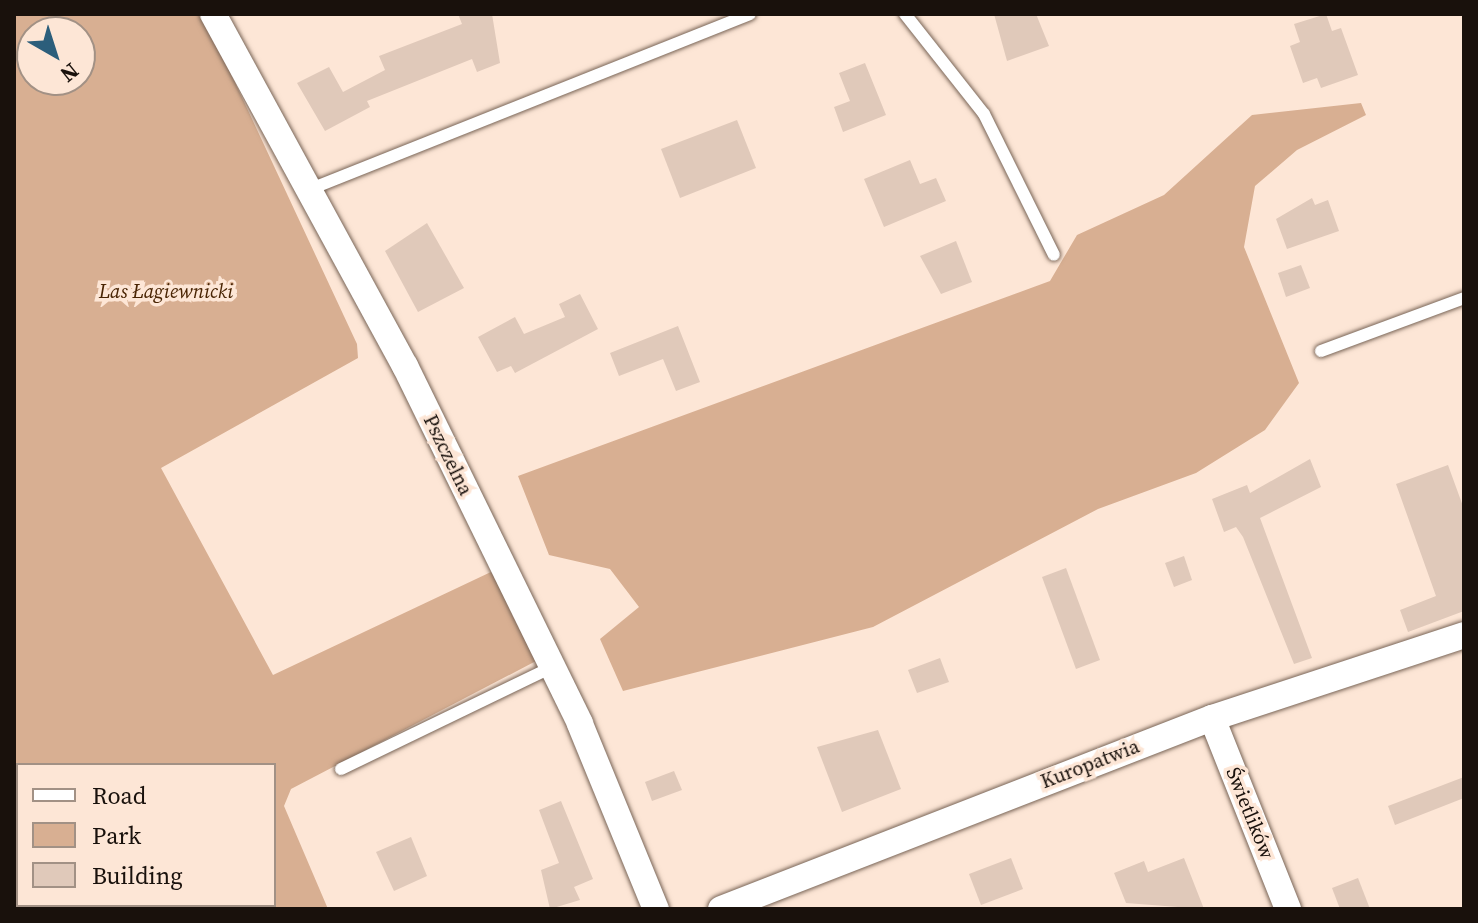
<!DOCTYPE html>
<html>
<head>
<meta charset="utf-8">
<style>
  body { margin:0 }
  #map { position:relative; width:1478px; height:923px; overflow:hidden; background:#fde6d6; font-family:"Source Serif 4",serif }
  div>[style] { position:absolute }
  .green>* { inset:0; background:#d8af92 }
  .building>* { inset:0; background:#e0c9ba }
  .roads { filter:drop-shadow(0 0 2px #796557) drop-shadow(0 0 2px #796557) }
  .lane>* { height:12px; margin:-6px; padding:0 6px; transform-origin:6px; border-radius:6px; background:#fff }
  .street>* { height:26px; margin:-13px; padding:0 13px; transform-origin:13px; border-radius:13px; background:#fff }
  .secondary>* { height:36px; margin:-18px; padding:0 18px; transform-origin:18px; border-radius:18px; background:#fff }
  span { translate:-50% -50%; white-space:nowrap; text-align:center; line-height:1.15; -webkit-text-stroke:7px #fde6d6; paint-order:stroke }
  .park-label { font-size:20px; color:#492403; font-style:italic }
  .street-label { font-size:20px; color:#19110c }
  .frame { position:absolute; inset:0; border:16px solid #19110c; pointer-events:none }
  .legend { position:absolute; left:16px; top:763px; width:260px; height:144px; box-sizing:border-box; background:#fde6d6; border:2px solid #a29185; margin:0; padding:10px 14px; list-style:none; font-size:24px; color:#19110c }
  .legend li { display:flex; align-items:center; gap:16px; height:40px }
  .legend b { width:40px; border:2px solid #a29185 }
  .north { position:absolute; left:16px; top:16px; width:80px; height:80px; box-sizing:border-box; background:#fde6d6; border:2px solid #a29185; border-radius:50%; rotate:141deg; font-size:22px; font-weight:700; line-height:32px; text-align:center; color:#19110c }
  .north::after { content:''; display:block; margin:auto; width:28px; height:36px; background:#2c5e7b; clip-path:polygon(50% 0,100% 100%,50% 72%,0 100%) }
</style>
</head>
<body>
<div id="map">
  <div class="green">
    <div style="clip-path:polygon(evenodd,14px 14px,203px 14px,357px 344px,358px 358px,161px 468px,273px 675px,493px 571px,536px 661px,291px 789px,284px 806px,328px 909px,14px 909px,14px 14px,32px 32px,80px 32px,80px 80px,32px 80px,32px 32px,14px 14px,18px 765px,274px 765px,274px 905px,18px 905px,18px 765px)"></div>
    <div style="clip-path:polygon(1361px 103px,1366px 115px,1297px 150px,1255px 186px,1244px 247px,1299px 383px,1265px 430px,1196px 473px,1098px 509px,873px 627px,623px 691px,600px 639px,639px 607px,610px 569px,549px 555px,518px 476px,1050px 281px,1077px 235px,1164px 195px,1252px 115px)"></div>
  </div>
  <div class="building">
    <div style="clip-path:polygon(458px 14px,492px 14px,500px 63px,477px 72px,472px 59px,367px 101px,370px 107px,325px 131px,297px 83px,329px 67px,343px 92px,385px 70px,379px 56px,462px 24px)"></div>
    <div style="clip-path:polygon(994px 14px,1036px 14px,1049px 46px,1007px 61px)"></div>
    <div style="clip-path:polygon(1326px 14px,1332px 31px,1341px 28px,1358px 75px,1321px 88px,1317px 78px,1303px 83px,1290px 46px,1300px 42px,1294px 24px)"></div>
    <div style="clip-path:polygon(865px 63px,886px 115px,843px 132px,834px 107px,850px 101px,839px 73px)"></div>
    <div style="clip-path:polygon(737px 120px,756px 168px,680px 198px,661px 149px)"></div>
    <div style="clip-path:polygon(910px 160px,920px 184px,936px 178px,946px 201px,884px 227px,864px 179px)"></div>
    <div style="clip-path:polygon(1312px 198px,1315px 205px,1328px 200px,1339px 231px,1287px 249px,1276px 219px)"></div>
    <div style="clip-path:polygon(427px 223px,464px 288px,418px 312px,385px 251px)"></div>
    <div style="clip-path:polygon(956px 241px,972px 282px,941px 294px,920px 256px)"></div>
    <div style="clip-path:polygon(1301px 265px,1310px 288px,1286px 297px,1278px 273px)"></div>
    <div style="clip-path:polygon(580px 294px,598px 329px,515px 373px,511px 366px,497px 372px,478px 337px,515px 317px,524px 334px,565px 317px,559px 304px)"></div>
    <div style="clip-path:polygon(678px 326px,700px 382px,676px 391px,663px 359px,619px 376px,610px 353px)"></div>
    <div style="clip-path:polygon(1310px 459px,1321px 487px,1260px 518px,1312px 658px,1294px 664px,1243px 537px,1236px 527px,1224px 532px,1212px 499px,1247px 485px,1250px 493px)"></div>
    <div style="clip-path:polygon(1448px 465px,1464px 509px,1464px 611px,1408px 632px,1400px 610px,1436px 596px,1396px 484px)"></div>
    <div style="clip-path:polygon(1184px 556px,1192px 580px,1174px 587px,1165px 563px)"></div>
    <div style="clip-path:polygon(1066px 568px,1100px 660px,1076px 669px,1042px 577px)"></div>
    <div style="clip-path:polygon(940px 658px,949px 682px,917px 693px,908px 670px)"></div>
    <div style="clip-path:polygon(878px 730px,901px 789px,842px 812px,817px 747px)"></div>
    <div style="clip-path:polygon(674px 771px,682px 790px,652px 801px,645px 782px)"></div>
    <div style="clip-path:polygon(1464px 777px,1464px 798px,1395px 825px,1388px 806px)"></div>
    <div style="clip-path:polygon(561px 801px,593px 879px,574px 887px,580px 900px,550px 909px,541px 870px,559px 863px,539px 810px)"></div>
    <div style="clip-path:polygon(411px 837px,427px 876px,394px 891px,376px 852px)"></div>
    <div style="clip-path:polygon(1011px 858px,1023px 889px,981px 905px,969px 874px)"></div>
    <div style="clip-path:polygon(1184px 858px,1204px 909px,1126px 903px,1114px 873px,1144px 861px,1148px 872px)"></div>
    <div style="clip-path:polygon(1358px 878px,1370px 909px,1340px 909px,1332px 888px)"></div>
  </div>
  <div class="roads">
    <div class="lane">
      <div style="left:905px;top:14px;width:127px;rotate:51.7deg"></div>
      <div style="left:984px;top:114px;width:157px;rotate:63.6deg"></div>
      <div style="left:313px;top:188px;width:470px;rotate:-21.7deg"></div>
      <div style="left:1321px;top:351px;width:153px;rotate:-20.3deg"></div>
      <div style="left:341px;top:769px;width:234px;rotate:-25.8deg"></div>
    </div>
    <div class="street">
      <div style="left:213px;top:14px;width:401px;rotate:61.4deg"></div>
      <div style="left:405px;top:366px;width:398px;rotate:63.9deg"></div>
      <div style="left:580px;top:724px;width:200px;rotate:67.7deg"></div>
      <div style="left:1212px;top:718px;width:206px;rotate:68.3deg"></div>
      <div style="left:721px;top:909px;width:527px;rotate:-21.26deg"></div>
      <div style="left:1212px;top:718px;width:265px;rotate:-18.2deg"></div>
    </div>
    <div class="secondary">
      <div style="left:14px;top:876px;width:13px;rotate:72deg"></div>
    </div>
  </div>
  <div class="park-label">
    <span style="left:166px;top:291px">Las Łagiewnicki</span>
  </div>
  <div class="street-label">
    <span style="left:448px;top:455px;rotate:64deg">Pszczelna</span>
    <span style="left:1090px;top:764px;rotate:-21deg">Kuropatwia</span>
    <span style="left:1250px;top:813px;rotate:68deg">Świetlików</span>
  </div>
  <div class="frame"></div>
  <ul class="legend">
  <li><b style="height:10px;background:#fff"></b>Road</li>
  <li><b style="height:22px;background:#d8af92"></b>Park</li>
  <li><b style="height:22px;background:#e0c9ba"></b>Building</li>
  </ul>
  <div class="north">N</div>
</div>
</body>
</html>
